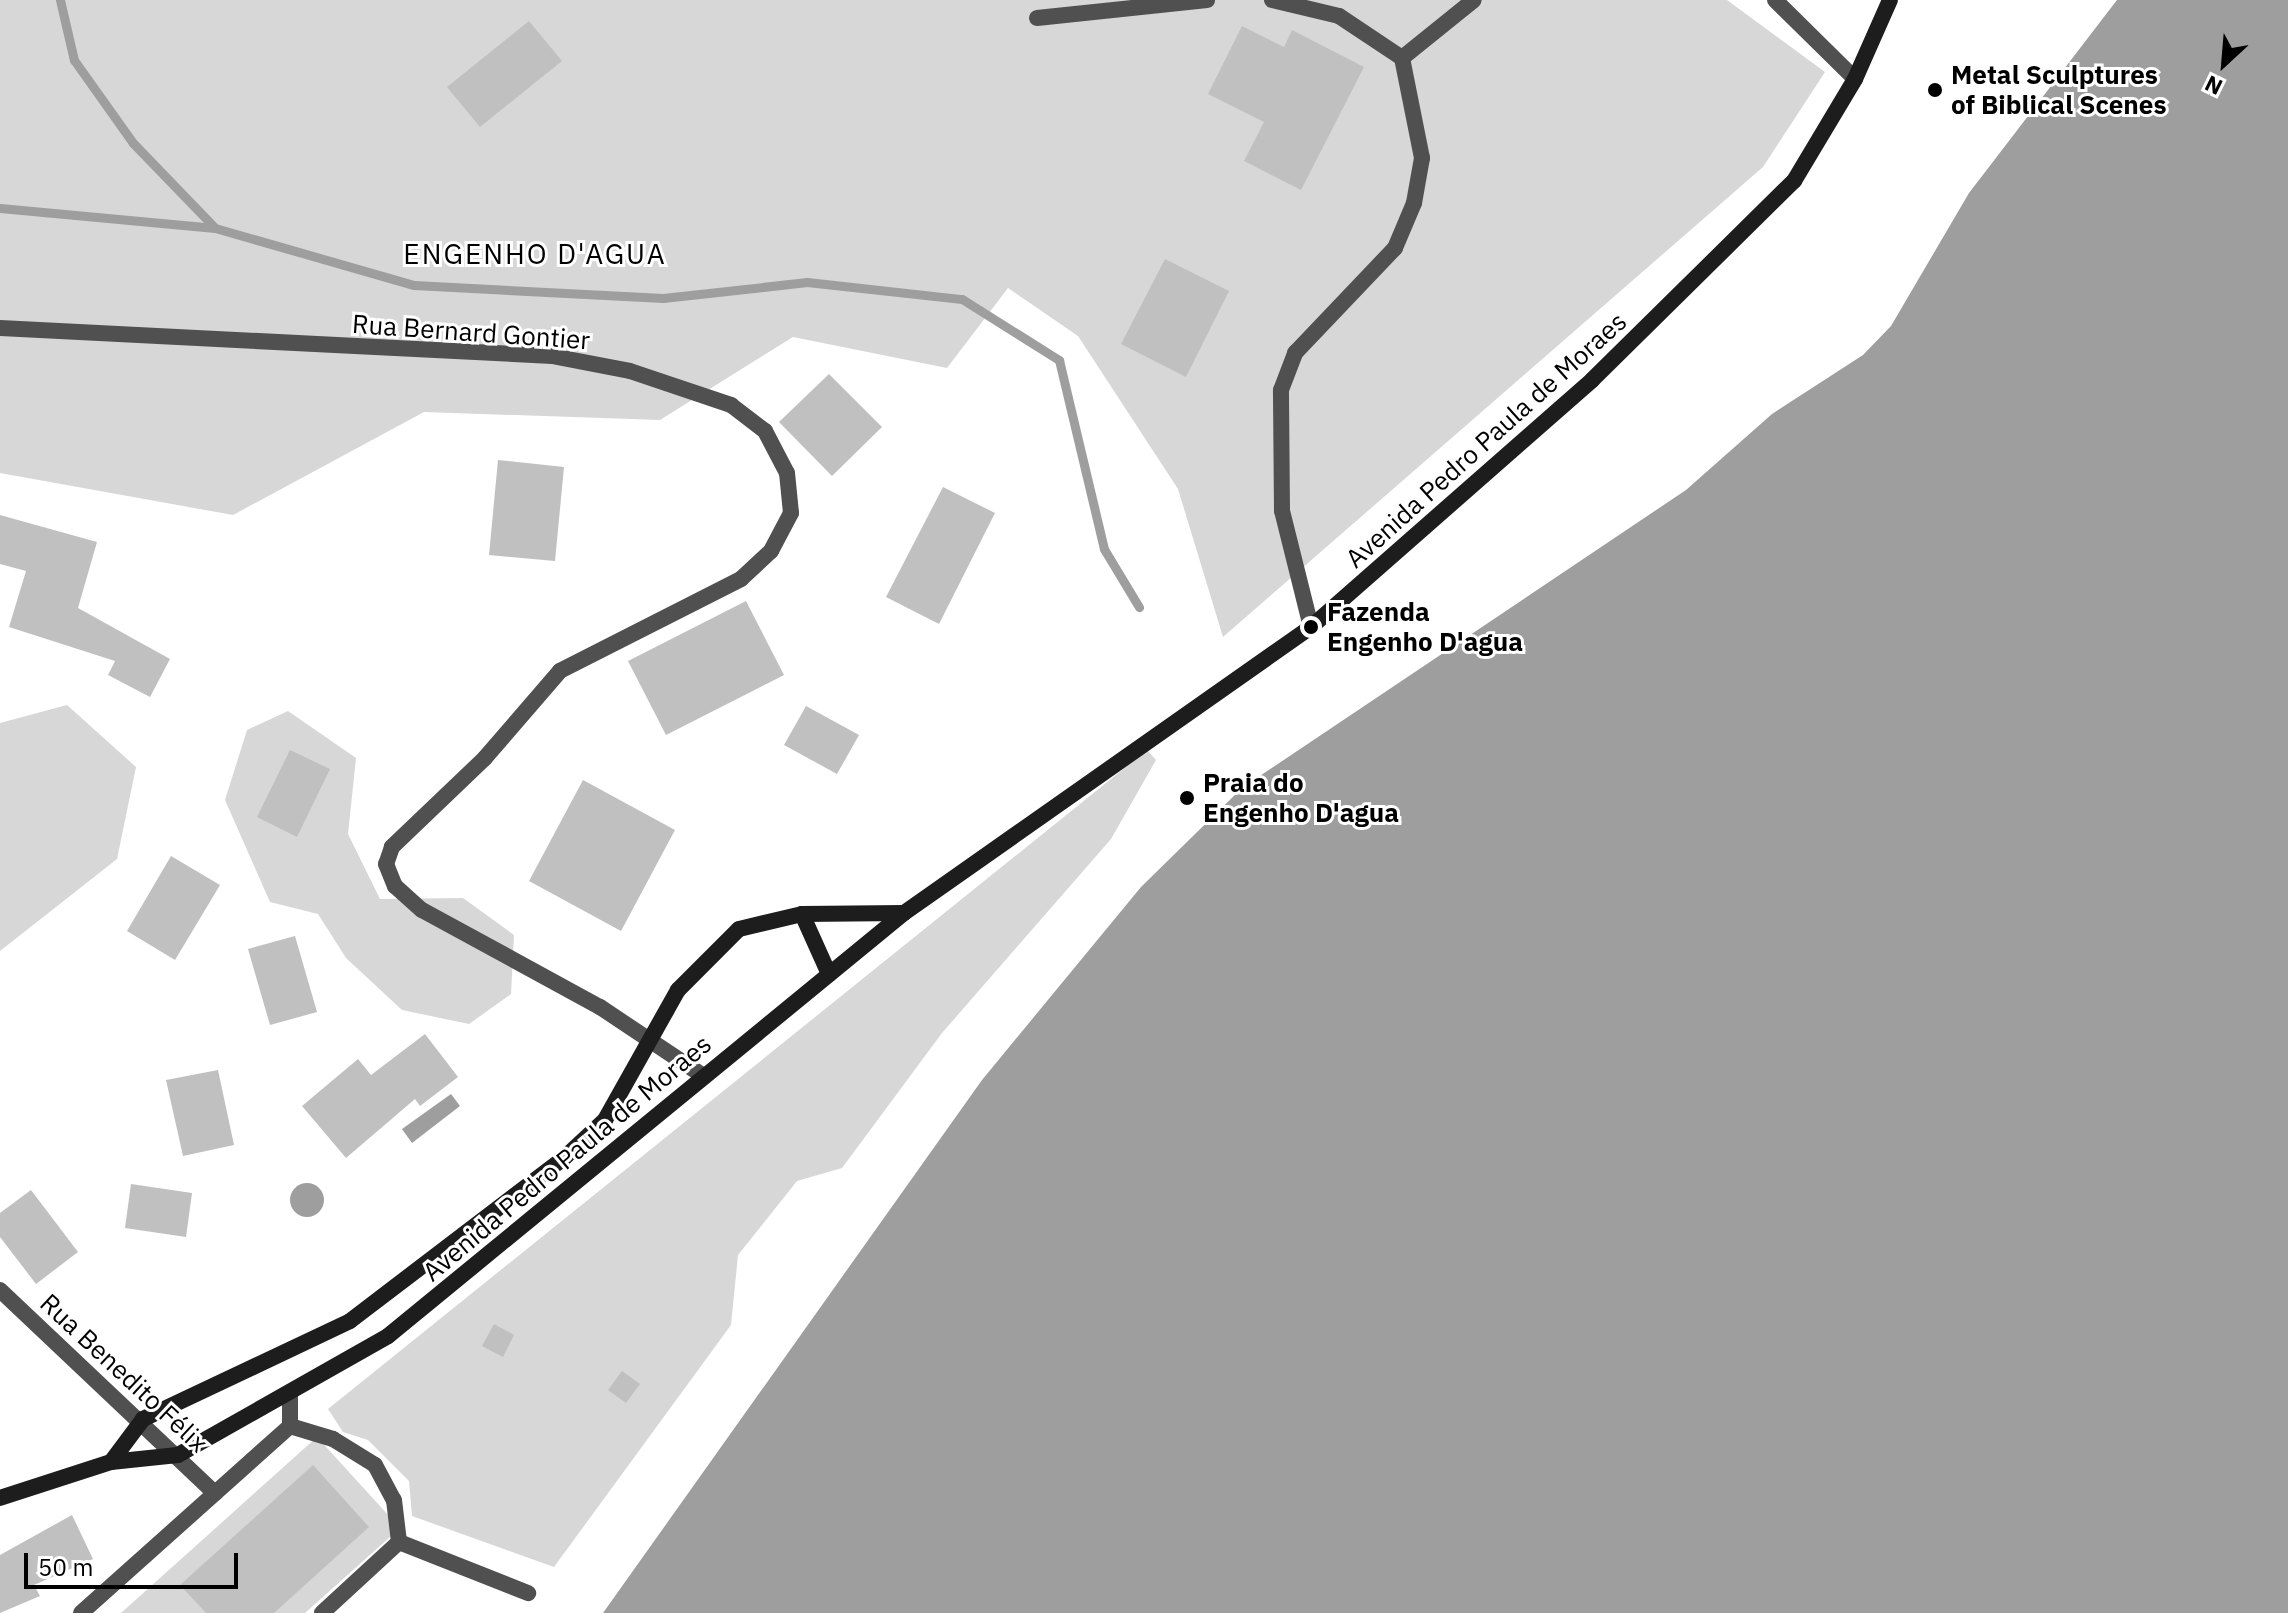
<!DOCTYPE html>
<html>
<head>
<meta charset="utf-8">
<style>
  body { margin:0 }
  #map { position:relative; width:2288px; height:1613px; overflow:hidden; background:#fff; font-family:"IBM Plex Sans",sans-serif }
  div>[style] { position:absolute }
  .green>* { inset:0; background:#d7d7d7 }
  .water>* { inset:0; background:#9e9e9e }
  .round { border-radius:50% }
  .stream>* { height:9px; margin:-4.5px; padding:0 4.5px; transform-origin:4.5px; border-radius:4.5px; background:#9e9e9e }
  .building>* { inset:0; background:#c0c0c0 }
  .minor>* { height:16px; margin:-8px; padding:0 8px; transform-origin:8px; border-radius:8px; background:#505050 }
  .secondary>* { height:16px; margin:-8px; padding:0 8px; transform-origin:8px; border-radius:8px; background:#1d1d1d }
  .dots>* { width:22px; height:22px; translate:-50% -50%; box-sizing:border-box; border:4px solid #fff; border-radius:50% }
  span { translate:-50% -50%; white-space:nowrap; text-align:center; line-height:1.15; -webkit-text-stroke:6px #fff; paint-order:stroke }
  .poi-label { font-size:26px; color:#000; font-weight:700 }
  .left { translate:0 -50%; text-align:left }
  .street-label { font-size:26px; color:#000 }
  .neighbourhood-label { font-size:28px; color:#000; letter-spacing:2px }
  .north { position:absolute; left:2184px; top:24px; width:80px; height:80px; -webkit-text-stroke:6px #fff; paint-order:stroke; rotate:206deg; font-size:22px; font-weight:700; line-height:32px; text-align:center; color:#000 }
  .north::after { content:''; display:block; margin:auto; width:28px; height:36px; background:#000; clip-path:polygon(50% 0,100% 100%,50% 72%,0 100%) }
  .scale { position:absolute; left:24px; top:1553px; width:214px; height:36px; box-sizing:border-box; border:4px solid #000; border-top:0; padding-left:10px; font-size:24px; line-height:28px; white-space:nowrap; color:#000; -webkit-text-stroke:6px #fff; paint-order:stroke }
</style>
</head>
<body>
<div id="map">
  <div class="green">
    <div style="clip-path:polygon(0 0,1727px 0,1825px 72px,1763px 167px,1223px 637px,1178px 489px,1078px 336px,1008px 288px,947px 368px,793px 337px,660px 420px,424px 412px,233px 515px,0 473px)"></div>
    <div style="clip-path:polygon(67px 705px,136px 767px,117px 859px,0 951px,0 723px)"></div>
    <div style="clip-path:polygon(288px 711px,356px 758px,348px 834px,380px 899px,463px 898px,514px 935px,511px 994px,469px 1024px,402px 1010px,346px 958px,318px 914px,270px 902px,225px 800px,247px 730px)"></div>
    <div style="clip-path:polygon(1147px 750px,1156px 760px,1111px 839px,942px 1033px,842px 1168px,797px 1181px,738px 1255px,731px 1325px,554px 1567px,412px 1516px,409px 1481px,368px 1440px,343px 1432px,328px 1409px)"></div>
    <div style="clip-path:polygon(317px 1437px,400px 1528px,305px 1613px,121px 1613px)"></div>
  </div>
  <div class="water">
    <div style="clip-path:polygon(2117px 0,2288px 0,2288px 1613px,603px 1613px,982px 1080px,1141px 887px,1242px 788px,1686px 490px,1772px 414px,1863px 355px,1891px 326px,1969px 193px)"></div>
    <div style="clip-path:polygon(451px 1094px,460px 1106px,412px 1143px,402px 1129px)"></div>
    <div class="round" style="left:290px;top:1183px;width:34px;height:34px"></div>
  </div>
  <div class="stream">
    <div style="left:60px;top:0;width:62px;rotate:76.9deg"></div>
    <div style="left:74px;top:60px;width:102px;rotate:54.6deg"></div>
    <div style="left:133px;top:143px;width:118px;rotate:46deg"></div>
    <div style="left:215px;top:228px;width:207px;rotate:16deg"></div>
    <div style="left:414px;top:285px;width:249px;rotate:3deg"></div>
    <div style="left:663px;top:298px;width:145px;rotate:-6.3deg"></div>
    <div style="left:807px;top:282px;width:156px;rotate:6.3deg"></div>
    <div style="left:962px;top:299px;width:115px;rotate:32.2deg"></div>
    <div style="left:1059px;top:360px;width:194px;rotate:76.6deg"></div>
    <div style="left:1104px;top:549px;width:68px;rotate:58.9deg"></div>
    <div style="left:0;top:208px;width:216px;rotate:5.3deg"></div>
  </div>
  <div class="building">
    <div style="clip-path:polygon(529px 21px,562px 61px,480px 127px,447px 87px)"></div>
    <div style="clip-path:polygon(1242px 26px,1284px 47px,1292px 30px,1364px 67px,1301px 190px,1244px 161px,1264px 122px,1208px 94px)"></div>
    <div style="clip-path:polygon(1165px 259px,1229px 291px,1186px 377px,1121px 344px)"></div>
    <div style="clip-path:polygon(829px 374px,882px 427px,832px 476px,779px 422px)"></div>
    <div style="clip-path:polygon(498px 460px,564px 467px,555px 561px,489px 555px)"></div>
    <div style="clip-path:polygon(943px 487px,995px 513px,939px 624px,886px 597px)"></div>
    <div style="clip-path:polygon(0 515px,97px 542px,78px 608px,170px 659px,150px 697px,108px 675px,115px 661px,9px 627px,26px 571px,0 564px)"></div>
    <div style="clip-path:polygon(746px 601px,784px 675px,666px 735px,628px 661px)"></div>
    <div style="clip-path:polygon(806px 706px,859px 735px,837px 774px,784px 745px)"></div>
    <div style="clip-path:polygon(290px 750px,330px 769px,297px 837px,257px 817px)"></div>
    <div style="clip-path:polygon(583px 780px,675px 830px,621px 931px,529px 881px)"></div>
    <div style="clip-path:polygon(171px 856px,220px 885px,175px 960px,127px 931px)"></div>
    <div style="clip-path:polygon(295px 936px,317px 1012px,270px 1025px,248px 949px)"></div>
    <div style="clip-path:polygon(425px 1034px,458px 1077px,420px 1106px,415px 1099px,346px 1158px,302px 1106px,358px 1059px,371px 1075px)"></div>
    <div style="clip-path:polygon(218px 1070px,234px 1145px,183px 1156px,166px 1080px)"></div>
    <div style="clip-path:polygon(131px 1184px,192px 1193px,186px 1237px,125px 1228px)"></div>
    <div style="clip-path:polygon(31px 1190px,78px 1252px,36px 1284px,0 1237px,0 1213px)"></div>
    <div style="clip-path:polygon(494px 1324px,514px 1335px,503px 1357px,482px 1346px)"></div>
    <div style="clip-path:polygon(622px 1371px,640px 1384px,626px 1403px,608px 1390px)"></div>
    <div style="clip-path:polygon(313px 1465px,369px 1527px,274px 1613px,206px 1613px,180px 1585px)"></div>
    <div style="clip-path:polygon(72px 1515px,93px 1559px,34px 1585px,40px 1596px,0 1613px,0 1555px)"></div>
  </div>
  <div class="minor">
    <div style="left:1272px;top:0;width:69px;rotate:13.4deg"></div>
    <div style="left:1339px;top:16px;width:76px;rotate:33.7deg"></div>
    <div style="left:1775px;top:0;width:112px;rotate:44.6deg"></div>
    <div style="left:1037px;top:18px;width:171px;rotate:-6deg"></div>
    <div style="left:1402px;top:58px;width:92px;rotate:-38.9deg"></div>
    <div style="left:0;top:328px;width:553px;rotate:2.9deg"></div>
    <div style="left:552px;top:356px;width:79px;rotate:10.9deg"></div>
    <div style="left:630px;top:371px;width:107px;rotate:18.6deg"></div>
    <div style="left:731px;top:405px;width:43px;rotate:37.4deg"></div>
    <div style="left:765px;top:431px;width:47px;rotate:62.4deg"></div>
    <div style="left:787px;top:473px;width:40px;rotate:84.3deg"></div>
    <div style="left:791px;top:513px;width:43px;rotate:117.8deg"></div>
    <div style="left:771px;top:551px;width:41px;rotate:137deg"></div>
    <div style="left:741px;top:579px;width:203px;rotate:153.1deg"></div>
    <div style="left:560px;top:671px;width:115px;rotate:130.8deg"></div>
    <div style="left:485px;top:758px;width:129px;rotate:136.3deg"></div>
    <div style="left:392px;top:847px;width:18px;rotate:109deg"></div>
    <div style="left:386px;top:864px;width:24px;rotate:68deg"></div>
    <div style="left:395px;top:886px;width:36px;rotate:42deg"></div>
    <div style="left:422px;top:910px;width:203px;rotate:28.6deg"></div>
    <div style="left:600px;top:1007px;width:123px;rotate:33.7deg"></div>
    <div style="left:1311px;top:627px;width:120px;rotate:-104deg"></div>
    <div style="left:1282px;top:511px;width:121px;rotate:-90.5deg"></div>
    <div style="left:1281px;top:390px;width:40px;rotate:-69deg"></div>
    <div style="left:1295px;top:353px;width:145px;rotate:-46.4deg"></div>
    <div style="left:1395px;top:248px;width:49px;rotate:-67.1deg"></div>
    <div style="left:1414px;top:203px;width:46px;rotate:-79.9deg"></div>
    <div style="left:1422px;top:158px;width:102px;rotate:-101.3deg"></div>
    <div style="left:0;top:1290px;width:296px;rotate:43.4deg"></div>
    <div style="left:290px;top:1395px;width:31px;rotate:90deg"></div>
    <div style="left:290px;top:1426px;width:45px;rotate:16.8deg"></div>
    <div style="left:333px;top:1439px;width:49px;rotate:31.8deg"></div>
    <div style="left:375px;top:1465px;width:40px;rotate:62deg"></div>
    <div style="left:394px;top:1500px;width:42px;rotate:83.2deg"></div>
    <div style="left:399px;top:1542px;width:139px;rotate:21.6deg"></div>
    <div style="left:81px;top:1613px;width:280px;rotate:-41.8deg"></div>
    <div style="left:322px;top:1613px;width:105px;rotate:-42.7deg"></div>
  </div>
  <div class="secondary">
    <div style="left:802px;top:914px;width:66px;rotate:65.8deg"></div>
    <div style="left:111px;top:1462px;width:54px;rotate:-53.3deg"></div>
    <div style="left:143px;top:1419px;width:229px;rotate:-25.3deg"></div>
    <div style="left:350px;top:1321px;width:269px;rotate:-37.3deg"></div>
    <div style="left:564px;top:1158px;width:56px;rotate:-42.8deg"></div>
    <div style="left:605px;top:1120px;width:149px;rotate:-60.7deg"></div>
    <div style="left:678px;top:990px;width:86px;rotate:-45deg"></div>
    <div style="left:739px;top:929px;width:65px;rotate:-13.4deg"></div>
    <div style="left:802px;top:914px;width:102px;rotate:-0.6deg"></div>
    <div style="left:0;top:1498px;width:117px;rotate:-18deg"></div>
    <div style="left:111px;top:1462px;width:67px;rotate:-6deg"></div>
    <div style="left:178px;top:1455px;width:241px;rotate:-29.5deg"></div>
    <div style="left:388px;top:1336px;width:667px;rotate:-39.34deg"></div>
    <div style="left:904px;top:913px;width:497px;rotate:-35.1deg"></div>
    <div style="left:1311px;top:627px;width:374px;rotate:-41.3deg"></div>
    <div style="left:1592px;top:380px;width:284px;rotate:-44.6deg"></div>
    <div style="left:1794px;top:181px;width:119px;rotate:-59.1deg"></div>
    <div style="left:1855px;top:79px;width:86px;rotate:-66.1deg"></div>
  </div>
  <div class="dots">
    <div style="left:1935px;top:90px;background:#000"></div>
    <div style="left:1311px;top:627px;background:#000"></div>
    <div style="left:1187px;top:798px;background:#000"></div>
  </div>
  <div class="poi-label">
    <span class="left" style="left:1951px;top:90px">Metal Sculptures<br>of Biblical Scenes</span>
    <span class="left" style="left:1327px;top:627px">Fazenda<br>Engenho D'agua</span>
    <span class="left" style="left:1203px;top:798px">Praia do<br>Engenho D'agua</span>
  </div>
  <div class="street-label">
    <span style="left:471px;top:332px;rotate:4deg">Rua Bernard Gontier</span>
    <span style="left:1486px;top:440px;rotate:-42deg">Avenida Pedro Paula de Moraes</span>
    <span style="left:567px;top:1158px;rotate:-40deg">Avenida Pedro Paula de Moraes</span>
    <span style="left:124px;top:1373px;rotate:43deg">Rua Benedito Félix</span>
  </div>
  <div class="neighbourhood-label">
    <span style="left:535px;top:254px">ENGENHO D'AGUA</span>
  </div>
  <div class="north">N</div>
  <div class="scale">50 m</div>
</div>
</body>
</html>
